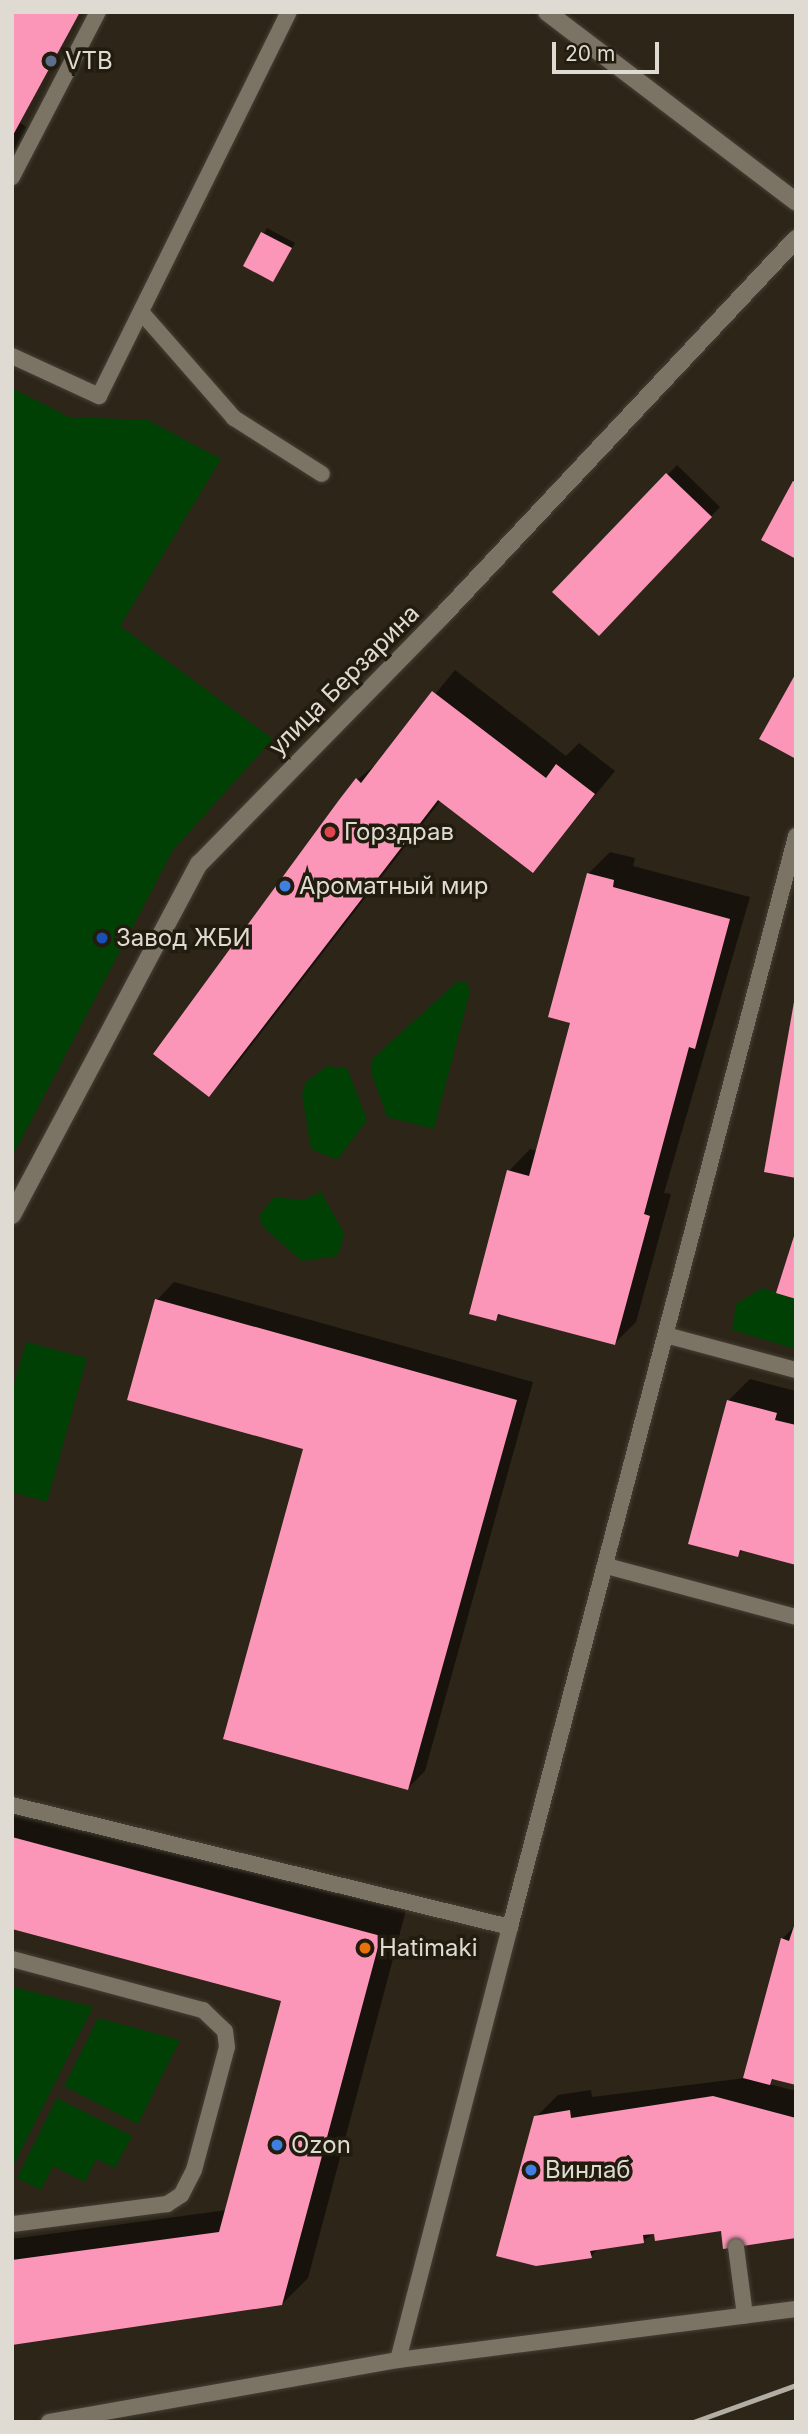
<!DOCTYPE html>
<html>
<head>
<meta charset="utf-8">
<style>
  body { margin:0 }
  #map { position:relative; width:808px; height:2434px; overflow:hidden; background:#2c2518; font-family:Inter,sans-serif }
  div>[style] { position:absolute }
  .green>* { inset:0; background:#014004 }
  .shadow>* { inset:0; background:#0007 }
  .building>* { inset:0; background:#fb96b8 }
  .roads { filter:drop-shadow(0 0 2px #453f35) drop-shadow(0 0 2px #453f35) }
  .service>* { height:16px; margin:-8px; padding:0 8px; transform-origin:8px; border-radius:8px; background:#7b7364 }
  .tertiary>* { height:18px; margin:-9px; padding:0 9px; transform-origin:9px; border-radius:9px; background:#7b7364 }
  .rail>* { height:5px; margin:-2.5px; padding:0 2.5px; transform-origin:2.5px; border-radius:2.5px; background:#b2aea4 }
  .dots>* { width:19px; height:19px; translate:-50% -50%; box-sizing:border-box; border:4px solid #221c0f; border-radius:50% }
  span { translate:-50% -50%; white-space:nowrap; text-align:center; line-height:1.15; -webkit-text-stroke:7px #221c0f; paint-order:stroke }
  .poi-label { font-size:24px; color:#dfdbd2 }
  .left { translate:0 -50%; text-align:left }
  .street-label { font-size:24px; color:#dfdbd2 }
  .frame { position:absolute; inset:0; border:14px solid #dfdbd2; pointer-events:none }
  .scale { position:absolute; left:552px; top:42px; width:107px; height:32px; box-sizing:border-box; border:4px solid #dfdbd2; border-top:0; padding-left:9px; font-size:21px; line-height:24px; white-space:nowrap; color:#dfdbd2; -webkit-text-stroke:5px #221c0f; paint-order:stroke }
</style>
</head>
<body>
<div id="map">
  <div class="green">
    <div style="clip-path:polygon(12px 388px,69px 417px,148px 420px,221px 459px,120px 626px,273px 739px,173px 850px,12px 1157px)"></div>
    <div style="clip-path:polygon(457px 982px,466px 982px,470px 991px,434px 1129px,387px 1117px,372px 1075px,371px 1060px)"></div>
    <div style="clip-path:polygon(327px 1066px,347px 1068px,367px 1120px,337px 1160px,311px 1149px,302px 1094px,306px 1082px)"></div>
    <div style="clip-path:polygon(321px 1192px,344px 1233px,340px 1250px,336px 1256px,302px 1261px,263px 1227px,259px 1216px,274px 1197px,303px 1200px)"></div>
    <div style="clip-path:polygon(762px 1288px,796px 1299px,796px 1349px,732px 1330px,736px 1304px)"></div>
    <div style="clip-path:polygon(26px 1342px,87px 1358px,47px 1502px,12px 1492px,12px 1391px)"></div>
    <div style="clip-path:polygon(13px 1987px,93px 2007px,12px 2168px,12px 1988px)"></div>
    <div style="clip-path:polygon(98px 2018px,180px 2040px,138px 2124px,64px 2086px)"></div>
    <div style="clip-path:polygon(57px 2098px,132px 2136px,115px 2168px,96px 2159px,85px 2182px,53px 2166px,41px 2190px,17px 2178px)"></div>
  </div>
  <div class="shadow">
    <div style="clip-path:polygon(12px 12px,80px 12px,20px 123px,27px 127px,12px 156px)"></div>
    <div style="clip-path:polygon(267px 228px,295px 243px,273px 280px,245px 266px)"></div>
    <div style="clip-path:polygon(677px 465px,720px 507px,599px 634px,555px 592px)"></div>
    <div style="clip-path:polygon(455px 670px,566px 756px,579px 743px,615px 771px,533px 871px,441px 800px,230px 1073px,209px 1094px,357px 780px,381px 760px)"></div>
    <div style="clip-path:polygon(610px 852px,635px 858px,633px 866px,750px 897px,664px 1193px,671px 1194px,636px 1322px,615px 1343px,502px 1313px,496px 1319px,509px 1171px,530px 1149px,537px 1151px,572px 1021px,588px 874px)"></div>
    <div style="clip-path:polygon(174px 1282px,533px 1382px,425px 1771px,408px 1788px,305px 1448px,157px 1300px)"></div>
    <div style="clip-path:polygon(750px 1379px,796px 1391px,796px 1563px,744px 1549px,738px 1555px,728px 1401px)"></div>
    <div style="clip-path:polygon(12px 1805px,406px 1910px,308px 2278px,282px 2304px,12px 2343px,12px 2239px,227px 2210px,283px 1999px,12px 1927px)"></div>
    <div style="clip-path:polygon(795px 1926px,775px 2078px,769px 2084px,796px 2091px,796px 2236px,722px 2229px,656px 2232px,643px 2241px,599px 2248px,591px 2256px,536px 2117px,558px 2095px,591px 2090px,592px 2097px,745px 2078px,782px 1939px)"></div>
  </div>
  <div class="building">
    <div style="clip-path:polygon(12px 12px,80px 12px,12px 137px)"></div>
    <div style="clip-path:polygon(261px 232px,292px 248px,273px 282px,243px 266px)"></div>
    <div style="clip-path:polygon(666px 473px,712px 517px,599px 636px,552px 592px)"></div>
    <div style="clip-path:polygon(793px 481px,796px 482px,796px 559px,761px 540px)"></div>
    <div style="clip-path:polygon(796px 673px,796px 759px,759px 739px)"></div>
    <div style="clip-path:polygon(432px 691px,546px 778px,556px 764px,595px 794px,533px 873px,438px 800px,209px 1097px,153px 1054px,339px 800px,356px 778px,361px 783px)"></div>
    <div style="clip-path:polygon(587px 873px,614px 880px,613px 887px,730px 919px,695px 1049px,689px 1047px,644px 1214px,650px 1216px,615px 1345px,498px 1314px,496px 1321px,469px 1314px,507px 1170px,529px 1176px,570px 1023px,548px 1017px)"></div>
    <div style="clip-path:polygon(794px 1002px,796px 1002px,796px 1178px,764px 1172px)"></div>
    <div style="clip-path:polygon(795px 1233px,796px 1233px,796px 1299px,776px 1293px)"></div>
    <div style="clip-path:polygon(155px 1299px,517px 1400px,408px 1790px,223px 1739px,303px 1449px,127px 1400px)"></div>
    <div style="clip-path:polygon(727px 1400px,777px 1413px,775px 1420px,796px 1425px,796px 1565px,740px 1550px,738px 1557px,688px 1544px)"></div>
    <div style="clip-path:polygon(12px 1837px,381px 1936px,282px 2305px,12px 2345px,12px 2260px,219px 2232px,281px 2001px,12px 1929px)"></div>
    <div style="clip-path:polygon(796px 1920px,796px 2085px,772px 2079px,770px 2085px,743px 2078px,781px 1938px,789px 1941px)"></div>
    <div style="clip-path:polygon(713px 2096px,796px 2118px,796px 2238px,723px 2249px,721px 2231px,655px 2241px,654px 2234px,643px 2235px,644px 2243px,590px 2251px,592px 2258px,536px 2266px,496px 2256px,534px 2116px,570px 2110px,571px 2118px)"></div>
  </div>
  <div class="roads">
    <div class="service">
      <div style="left:12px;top:177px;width:186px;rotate:-62.5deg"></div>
      <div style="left:142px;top:313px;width:140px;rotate:48.8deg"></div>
      <div style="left:234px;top:418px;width:104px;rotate:32.5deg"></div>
      <div style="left:12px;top:356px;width:96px;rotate:24.7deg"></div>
      <div style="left:99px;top:396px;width:428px;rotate:-63.7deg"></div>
      <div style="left:666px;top:1335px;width:135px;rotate:15.1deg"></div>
      <div style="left:607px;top:1566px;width:196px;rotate:15.1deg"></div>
      <div style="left:12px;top:1805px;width:513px;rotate:13.77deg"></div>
      <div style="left:510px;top:1927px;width:447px;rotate:104.5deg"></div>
      <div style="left:510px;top:1927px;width:1128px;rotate:-75.31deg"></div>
      <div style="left:12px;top:1959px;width:198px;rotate:15deg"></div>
      <div style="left:203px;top:2010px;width:30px;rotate:44deg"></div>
      <div style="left:225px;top:2031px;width:16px;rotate:83deg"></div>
      <div style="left:227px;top:2047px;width:127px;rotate:105deg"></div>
      <div style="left:194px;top:2170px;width:28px;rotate:117deg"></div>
      <div style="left:181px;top:2195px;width:17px;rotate:147deg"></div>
      <div style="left:167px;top:2204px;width:156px;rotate:172.6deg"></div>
      <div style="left:736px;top:2247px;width:69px;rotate:82.5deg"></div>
      <div style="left:49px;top:2422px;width:354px;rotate:-10.1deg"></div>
      <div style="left:398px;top:2360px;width:401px;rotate:-7.3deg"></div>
    </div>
    <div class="tertiary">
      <div style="left:547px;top:12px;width:313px;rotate:37.3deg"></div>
      <div style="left:12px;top:1215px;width:398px;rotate:-62deg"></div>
      <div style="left:199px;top:864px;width:346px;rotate:-45.6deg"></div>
      <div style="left:441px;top:617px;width:519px;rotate:-46.8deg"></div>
    </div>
  </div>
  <div class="rail">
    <div style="left:693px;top:2422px;width:109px;rotate:-19.8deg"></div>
  </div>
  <div class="dots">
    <div style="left:51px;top:61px;background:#5c6f8a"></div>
    <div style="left:330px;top:832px;background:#e0444e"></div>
    <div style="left:285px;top:886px;background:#3f7fe0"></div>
    <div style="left:102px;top:938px;background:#1a4fb4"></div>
    <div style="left:365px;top:1948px;background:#e8710a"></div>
    <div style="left:277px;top:2145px;background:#3f7fe0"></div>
    <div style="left:531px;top:2170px;background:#3f7fe0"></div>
  </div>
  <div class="poi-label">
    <span class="left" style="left:65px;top:61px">VTB</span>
    <span class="left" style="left:344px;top:832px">Горздрав</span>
    <span class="left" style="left:299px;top:886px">Ароматный мир</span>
    <span class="left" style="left:116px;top:938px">Завод ЖБИ</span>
    <span class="left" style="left:379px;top:1948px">Hatimaki</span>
    <span class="left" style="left:291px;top:2145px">Ozon</span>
    <span class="left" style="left:545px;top:2170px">Винлаб</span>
  </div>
  <div class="street-label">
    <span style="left:344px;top:680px;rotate:-45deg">улица Берзарина</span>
  </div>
  <div class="frame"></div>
  <div class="scale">20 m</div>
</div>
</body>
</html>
